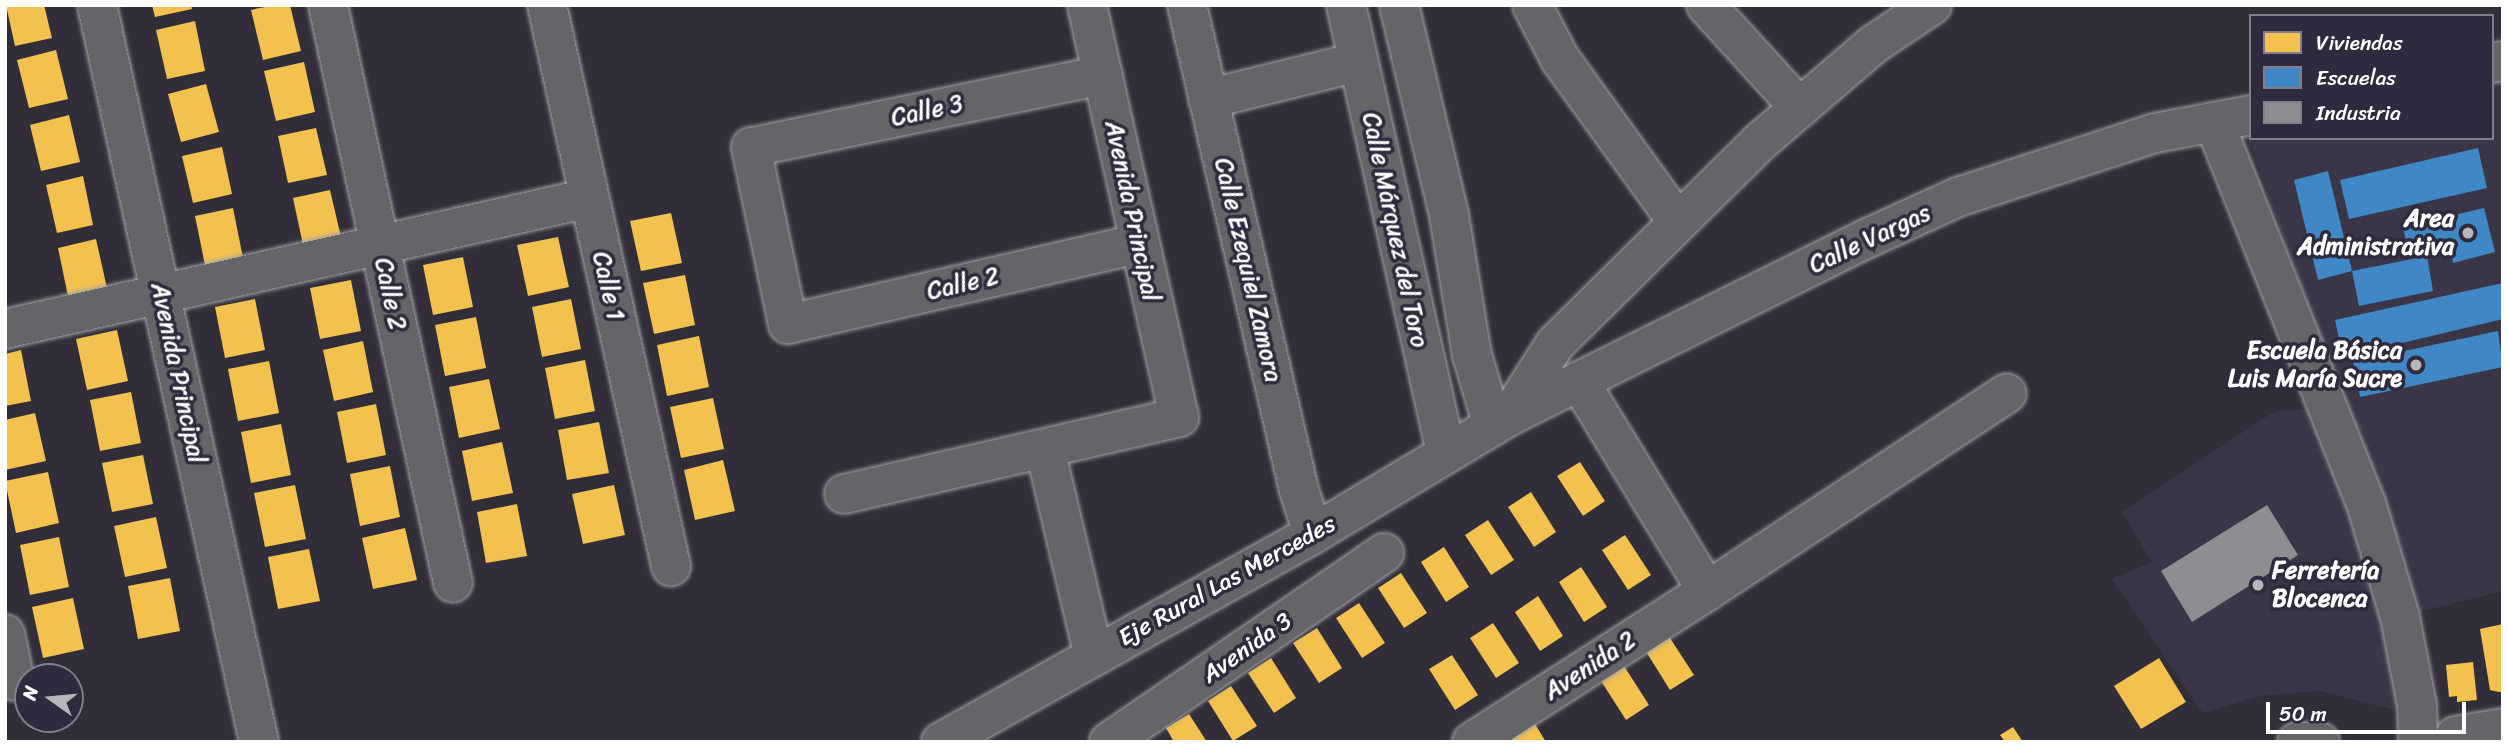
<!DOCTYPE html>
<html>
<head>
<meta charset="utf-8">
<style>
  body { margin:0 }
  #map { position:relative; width:2508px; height:747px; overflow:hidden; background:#312e39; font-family:Sriracha,sans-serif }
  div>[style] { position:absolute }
  .built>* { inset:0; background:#3b3647 }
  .homes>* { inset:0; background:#f2c14e }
  .schools>* { inset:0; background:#3f88c5 }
  .industry>* { inset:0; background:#8d8d92 }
  .roads { filter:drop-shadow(0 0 2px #a2a1a6) drop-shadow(0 0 2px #a2a1a6) }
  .minor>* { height:38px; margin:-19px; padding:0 19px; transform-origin:19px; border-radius:19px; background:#656469 }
  .dots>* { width:19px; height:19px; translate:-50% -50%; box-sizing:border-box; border:4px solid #2f2a3d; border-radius:50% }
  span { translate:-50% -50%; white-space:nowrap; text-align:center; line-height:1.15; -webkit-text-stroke:7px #2f2a3d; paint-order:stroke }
  .street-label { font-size:24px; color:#fff }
  .poi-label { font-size:24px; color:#fff; font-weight:700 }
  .right { translate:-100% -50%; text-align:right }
  .left { translate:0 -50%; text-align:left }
  .frame { position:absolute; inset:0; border:7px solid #fff; pointer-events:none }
  .legend { position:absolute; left:2249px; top:14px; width:245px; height:126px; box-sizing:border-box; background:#2f2a3d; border:2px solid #827f8b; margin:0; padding:9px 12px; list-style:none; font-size:21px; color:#fff }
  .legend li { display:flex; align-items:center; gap:14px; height:35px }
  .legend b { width:35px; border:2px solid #827f8b }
  .north { position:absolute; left:14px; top:663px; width:70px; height:70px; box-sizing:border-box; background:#2f2a3d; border:2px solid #827f8b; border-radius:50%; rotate:285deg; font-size:19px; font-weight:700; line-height:28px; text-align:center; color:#fff }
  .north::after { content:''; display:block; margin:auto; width:24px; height:32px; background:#b7b6ba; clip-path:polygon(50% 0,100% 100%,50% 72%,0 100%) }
  .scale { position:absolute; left:2266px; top:702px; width:200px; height:32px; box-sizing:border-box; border:4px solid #fff; border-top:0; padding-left:9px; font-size:21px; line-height:24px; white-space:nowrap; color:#fff; -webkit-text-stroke:5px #2f2a3d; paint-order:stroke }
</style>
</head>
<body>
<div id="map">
  <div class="built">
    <div style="clip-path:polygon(2503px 80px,2503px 591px,2418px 612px,2248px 138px,2492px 138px,2492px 82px)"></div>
    <div style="clip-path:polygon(2312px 409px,2359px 517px,2399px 711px,2320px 691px,2260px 696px,2203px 713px,2112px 579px,2152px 562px,2122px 512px,2275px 411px)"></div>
  </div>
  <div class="homes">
    <div style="clip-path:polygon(6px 5px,44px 5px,52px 38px,15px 46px)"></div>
    <div style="clip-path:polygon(152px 5px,191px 5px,192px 9px,155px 17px)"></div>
    <div style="clip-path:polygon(274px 5px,290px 5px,301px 51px,263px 60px,251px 10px)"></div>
    <div style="clip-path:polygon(195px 21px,205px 71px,167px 79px,156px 30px)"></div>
    <div style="clip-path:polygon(56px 50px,68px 99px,29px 108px,17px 60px)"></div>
    <div style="clip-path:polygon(304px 62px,315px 112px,276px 121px,264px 71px)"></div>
    <div style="clip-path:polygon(206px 84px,219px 132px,181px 142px,168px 94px)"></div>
    <div style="clip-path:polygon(69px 115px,80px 162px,41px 171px,30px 125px)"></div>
    <div style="clip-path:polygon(316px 128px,327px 175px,288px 183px,278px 136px)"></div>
    <div style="clip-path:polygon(222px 147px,232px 194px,193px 203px,182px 156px)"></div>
    <div style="clip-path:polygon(83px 176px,93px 225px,57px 233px,46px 185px)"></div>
    <div style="clip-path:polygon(330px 190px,341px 237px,303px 245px,293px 198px)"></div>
    <div style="clip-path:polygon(233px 208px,243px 258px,205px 265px,195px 216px)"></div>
    <div style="clip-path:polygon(671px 213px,682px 263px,641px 271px,630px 221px)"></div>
    <div style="clip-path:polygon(558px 237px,569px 287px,528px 296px,517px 245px)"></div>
    <div style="clip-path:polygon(96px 239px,107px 288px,68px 296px,58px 248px)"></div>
    <div style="clip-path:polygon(463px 257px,473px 307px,433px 315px,423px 265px)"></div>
    <div style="clip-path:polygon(685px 275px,695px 325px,654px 334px,643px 283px)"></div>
    <div style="clip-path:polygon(351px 280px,361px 331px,320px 339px,310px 288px)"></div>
    <div style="clip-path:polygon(255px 299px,265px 350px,225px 358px,215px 307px)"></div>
    <div style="clip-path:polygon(571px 299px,581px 349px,542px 357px,532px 307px)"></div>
    <div style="clip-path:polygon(476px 317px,486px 368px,445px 376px,435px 325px)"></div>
    <div style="clip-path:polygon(117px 330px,128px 381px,87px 390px,76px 339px)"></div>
    <div style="clip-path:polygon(699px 336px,709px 387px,667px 396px,657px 345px)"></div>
    <div style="clip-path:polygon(363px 341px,373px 392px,334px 401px,323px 350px)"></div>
    <div style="clip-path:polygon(21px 350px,31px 401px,5px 406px,5px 354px)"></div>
    <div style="clip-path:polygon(585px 360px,595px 411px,555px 419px,545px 368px)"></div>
    <div style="clip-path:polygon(269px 361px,279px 413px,238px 421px,228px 369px)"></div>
    <div style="clip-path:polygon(489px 379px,500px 429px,459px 438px,449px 387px)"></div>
    <div style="clip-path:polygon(131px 392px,141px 443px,100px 451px,90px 400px)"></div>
    <div style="clip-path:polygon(713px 398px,724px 449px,681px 458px,670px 407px)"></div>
    <div style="clip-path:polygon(376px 404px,386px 455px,347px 463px,337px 412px)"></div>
    <div style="clip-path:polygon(35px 413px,46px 461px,5px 470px,5px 420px)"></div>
    <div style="clip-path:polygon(599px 422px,609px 473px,567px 480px,558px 430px)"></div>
    <div style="clip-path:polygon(281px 424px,291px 475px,251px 483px,241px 432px)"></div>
    <div style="clip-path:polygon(502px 442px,513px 493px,472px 501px,462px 451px)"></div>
    <div style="clip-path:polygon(143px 455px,153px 504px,112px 512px,102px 463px)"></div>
    <div style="clip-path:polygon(723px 460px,735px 511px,695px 520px,684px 470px)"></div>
    <div style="clip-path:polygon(1580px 462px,1605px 501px,1583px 516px,1557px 476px)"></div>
    <div style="clip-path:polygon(390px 466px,400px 517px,360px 526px,350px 474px)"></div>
    <div style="clip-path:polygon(48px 472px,59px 523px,16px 533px,5px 481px)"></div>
    <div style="clip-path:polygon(295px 485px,306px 539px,265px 547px,254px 493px)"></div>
    <div style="clip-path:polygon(614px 485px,625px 535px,583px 544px,572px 494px)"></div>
    <div style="clip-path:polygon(1531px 492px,1556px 532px,1534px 547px,1508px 507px)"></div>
    <div style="clip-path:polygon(517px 504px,527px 556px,486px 563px,477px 512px)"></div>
    <div style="clip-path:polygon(156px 517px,167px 568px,125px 577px,114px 526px)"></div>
    <div style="clip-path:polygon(1488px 520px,1514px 560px,1491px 575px,1465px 535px)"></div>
    <div style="clip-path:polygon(405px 528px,417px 580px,373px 589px,362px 538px)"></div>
    <div style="clip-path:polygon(1625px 535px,1651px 575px,1628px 590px,1602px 550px)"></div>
    <div style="clip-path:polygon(59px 537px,69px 587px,30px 595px,20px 545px)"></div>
    <div style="clip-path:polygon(1444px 547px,1469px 587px,1446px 602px,1421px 562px)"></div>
    <div style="clip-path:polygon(309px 549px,320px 601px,278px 609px,268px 557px)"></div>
    <div style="clip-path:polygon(1581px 567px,1607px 607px,1584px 622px,1559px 582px)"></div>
    <div style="clip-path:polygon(1401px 573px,1427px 613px,1404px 628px,1378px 588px)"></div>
    <div style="clip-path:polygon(170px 578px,180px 631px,138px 639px,128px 586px)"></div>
    <div style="clip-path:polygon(1538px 596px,1563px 636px,1540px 651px,1515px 612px)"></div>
    <div style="clip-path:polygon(73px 598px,84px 649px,43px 658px,32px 607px)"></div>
    <div style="clip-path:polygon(1359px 603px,1385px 643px,1362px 658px,1336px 618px)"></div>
    <div style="clip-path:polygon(1493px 623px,1519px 663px,1496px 678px,1470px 638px)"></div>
    <div style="clip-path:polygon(2503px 624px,2503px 692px,2499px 692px,2490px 690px,2480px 629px)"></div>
    <div style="clip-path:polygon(1317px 628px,1342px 668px,1319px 683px,1293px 643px)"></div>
    <div style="clip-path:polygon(1668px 635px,1694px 675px,1670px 690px,1645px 650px)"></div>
    <div style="clip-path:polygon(1452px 655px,1478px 695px,1455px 710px,1429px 669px)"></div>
    <div style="clip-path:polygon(1271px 658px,1296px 698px,1274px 713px,1248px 673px)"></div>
    <div style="clip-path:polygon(2159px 658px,2186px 702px,2141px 729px,2114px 686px)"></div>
    <div style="clip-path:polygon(2473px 662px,2477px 700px,2457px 702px,2457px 696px,2449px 697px,2446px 665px)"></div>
    <div style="clip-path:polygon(1624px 666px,1649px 705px,1626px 720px,1601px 681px)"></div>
    <div style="clip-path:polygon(1231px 686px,1257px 726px,1233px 741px,1208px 701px)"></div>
    <div style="clip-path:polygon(1189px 714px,1207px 742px,1174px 742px,1166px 728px)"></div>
    <div style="clip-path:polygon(1535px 724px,1546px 742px,1513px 742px,1512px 739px)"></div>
    <div style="clip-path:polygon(2013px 727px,2023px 742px,2005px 742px,2000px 735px)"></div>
  </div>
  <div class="schools">
    <div style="clip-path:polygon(2478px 148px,2487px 188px,2349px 219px,2340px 180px)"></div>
    <div style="clip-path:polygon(2328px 171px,2352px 271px,2318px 280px,2294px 180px)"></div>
    <div style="clip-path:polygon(2484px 208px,2495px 252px,2453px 263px,2450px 248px,2409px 256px,2403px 227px)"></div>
    <div style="clip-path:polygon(2427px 256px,2433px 291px,2359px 306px,2352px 271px)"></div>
    <div style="clip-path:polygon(2503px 283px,2503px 319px,2343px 357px,2335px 320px)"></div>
    <div style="clip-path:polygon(2498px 331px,2503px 367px,2360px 397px,2353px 362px)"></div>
  </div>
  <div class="industry">
    <div style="clip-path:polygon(2267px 505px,2298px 555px,2192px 622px,2161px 571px)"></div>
  </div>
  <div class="roads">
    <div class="minor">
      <div style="left:97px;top:5px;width:755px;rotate:77.6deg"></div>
      <div style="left:328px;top:5px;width:591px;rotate:77.8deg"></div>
      <div style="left:547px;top:5px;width:575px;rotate:77.54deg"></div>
      <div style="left:1187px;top:5px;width:495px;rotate:77deg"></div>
      <div style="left:1298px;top:487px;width:49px;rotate:72.3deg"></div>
      <div style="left:1346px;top:5px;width:460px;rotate:77.4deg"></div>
      <div style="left:1399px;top:5px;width:216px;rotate:76.6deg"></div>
      <div style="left:1449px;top:215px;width:142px;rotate:80.7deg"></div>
      <div style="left:1472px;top:355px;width:74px;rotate:73.5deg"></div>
      <div style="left:1532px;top:5px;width:61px;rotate:62.6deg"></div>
      <div style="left:1560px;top:59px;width:201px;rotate:54.1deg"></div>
      <div style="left:1706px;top:5px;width:138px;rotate:47.6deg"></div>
      <div style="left:2492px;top:63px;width:11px;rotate:-10deg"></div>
      <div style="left:1103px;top:75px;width:359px;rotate:168.4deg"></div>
      <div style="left:751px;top:147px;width:181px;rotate:78.2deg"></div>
      <div style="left:788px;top:324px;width:359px;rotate:-12.9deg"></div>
      <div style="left:1208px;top:99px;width:154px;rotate:-13.9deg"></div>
      <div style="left:2214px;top:122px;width:410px;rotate:68.3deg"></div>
      <div style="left:2366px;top:503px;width:119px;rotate:73.4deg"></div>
      <div style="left:2400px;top:617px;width:90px;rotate:79.1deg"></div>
      <div style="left:2417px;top:705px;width:37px;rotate:88deg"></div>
      <div style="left:5px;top:329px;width:599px;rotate:-12.64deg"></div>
      <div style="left:1579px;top:381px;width:246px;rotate:58.6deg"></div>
      <div style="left:1707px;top:591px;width:359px;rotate:-33.4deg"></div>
      <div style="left:1509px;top:416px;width:85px;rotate:-57.4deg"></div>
      <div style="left:1555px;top:344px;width:291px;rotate:-44.6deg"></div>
      <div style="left:1762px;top:140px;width:148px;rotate:-40.6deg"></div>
      <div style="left:1874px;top:44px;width:70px;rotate:-33.9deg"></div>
      <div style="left:1045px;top:449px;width:213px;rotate:76.7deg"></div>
      <div style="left:844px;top:494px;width:344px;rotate:-12.9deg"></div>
      <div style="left:1179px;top:417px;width:422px;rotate:-102.6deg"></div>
      <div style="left:5px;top:634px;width:48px;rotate:78deg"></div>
      <div style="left:2455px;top:736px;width:49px;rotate:-9.5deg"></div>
      <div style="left:941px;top:742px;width:426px;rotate:-29.2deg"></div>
      <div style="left:1313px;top:534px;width:229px;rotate:-31deg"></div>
      <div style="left:1509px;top:416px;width:401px;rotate:-26.4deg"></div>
      <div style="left:1868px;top:238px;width:99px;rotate:-24.5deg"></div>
      <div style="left:1958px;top:197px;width:207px;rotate:-18deg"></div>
      <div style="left:2155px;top:133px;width:98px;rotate:-10.6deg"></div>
      <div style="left:1109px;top:742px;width:334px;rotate:-34.5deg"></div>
      <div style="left:1472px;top:742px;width:279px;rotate:-32.7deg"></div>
      <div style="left:2297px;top:742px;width:23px"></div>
    </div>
  </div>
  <div class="dots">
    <div style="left:2468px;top:233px;background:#b7b6ba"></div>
    <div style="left:2416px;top:365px;background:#b7b6ba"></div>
    <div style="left:2258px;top:585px;background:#b7b6ba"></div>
  </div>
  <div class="street-label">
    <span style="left:927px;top:111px;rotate:-12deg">Calle 3</span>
    <span style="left:1132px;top:211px;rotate:78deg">Avenida Principal</span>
    <span style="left:1395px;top:230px;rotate:78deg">Calle Márquez del Toro</span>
    <span style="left:1870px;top:239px;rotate:-25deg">Calle Vargas</span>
    <span style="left:1248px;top:270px;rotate:77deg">Calle Ezequiel Zamora</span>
    <span style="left:963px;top:284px;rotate:-13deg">Calle 2</span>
    <span style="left:608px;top:286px;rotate:77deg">Calle 1</span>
    <span style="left:390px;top:294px;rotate:78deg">Calle 2</span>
    <span style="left:178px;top:373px;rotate:78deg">Avenida Principal</span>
    <span style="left:1227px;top:581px;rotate:-29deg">Eje Rural Las Mercedes</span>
    <span style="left:1247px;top:648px;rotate:-35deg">Avenida 3</span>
    <span style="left:1590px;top:666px;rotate:-33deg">Avenida 2</span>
  </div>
  <div class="poi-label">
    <span class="right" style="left:2454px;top:233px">Area<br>Administrativa</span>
    <span class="right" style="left:2402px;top:365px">Escuela Básica<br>Luis María Sucre</span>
    <span class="left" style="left:2272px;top:585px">Ferretería<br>Blocenca</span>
  </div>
  <div class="frame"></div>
  <ul class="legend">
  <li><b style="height:19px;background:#f2c14e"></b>Viviendas</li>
  <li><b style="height:19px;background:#3f88c5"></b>Escuelas</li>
  <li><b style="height:19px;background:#8d8d92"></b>Industria</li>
  </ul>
  <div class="north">N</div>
  <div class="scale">50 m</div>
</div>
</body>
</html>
